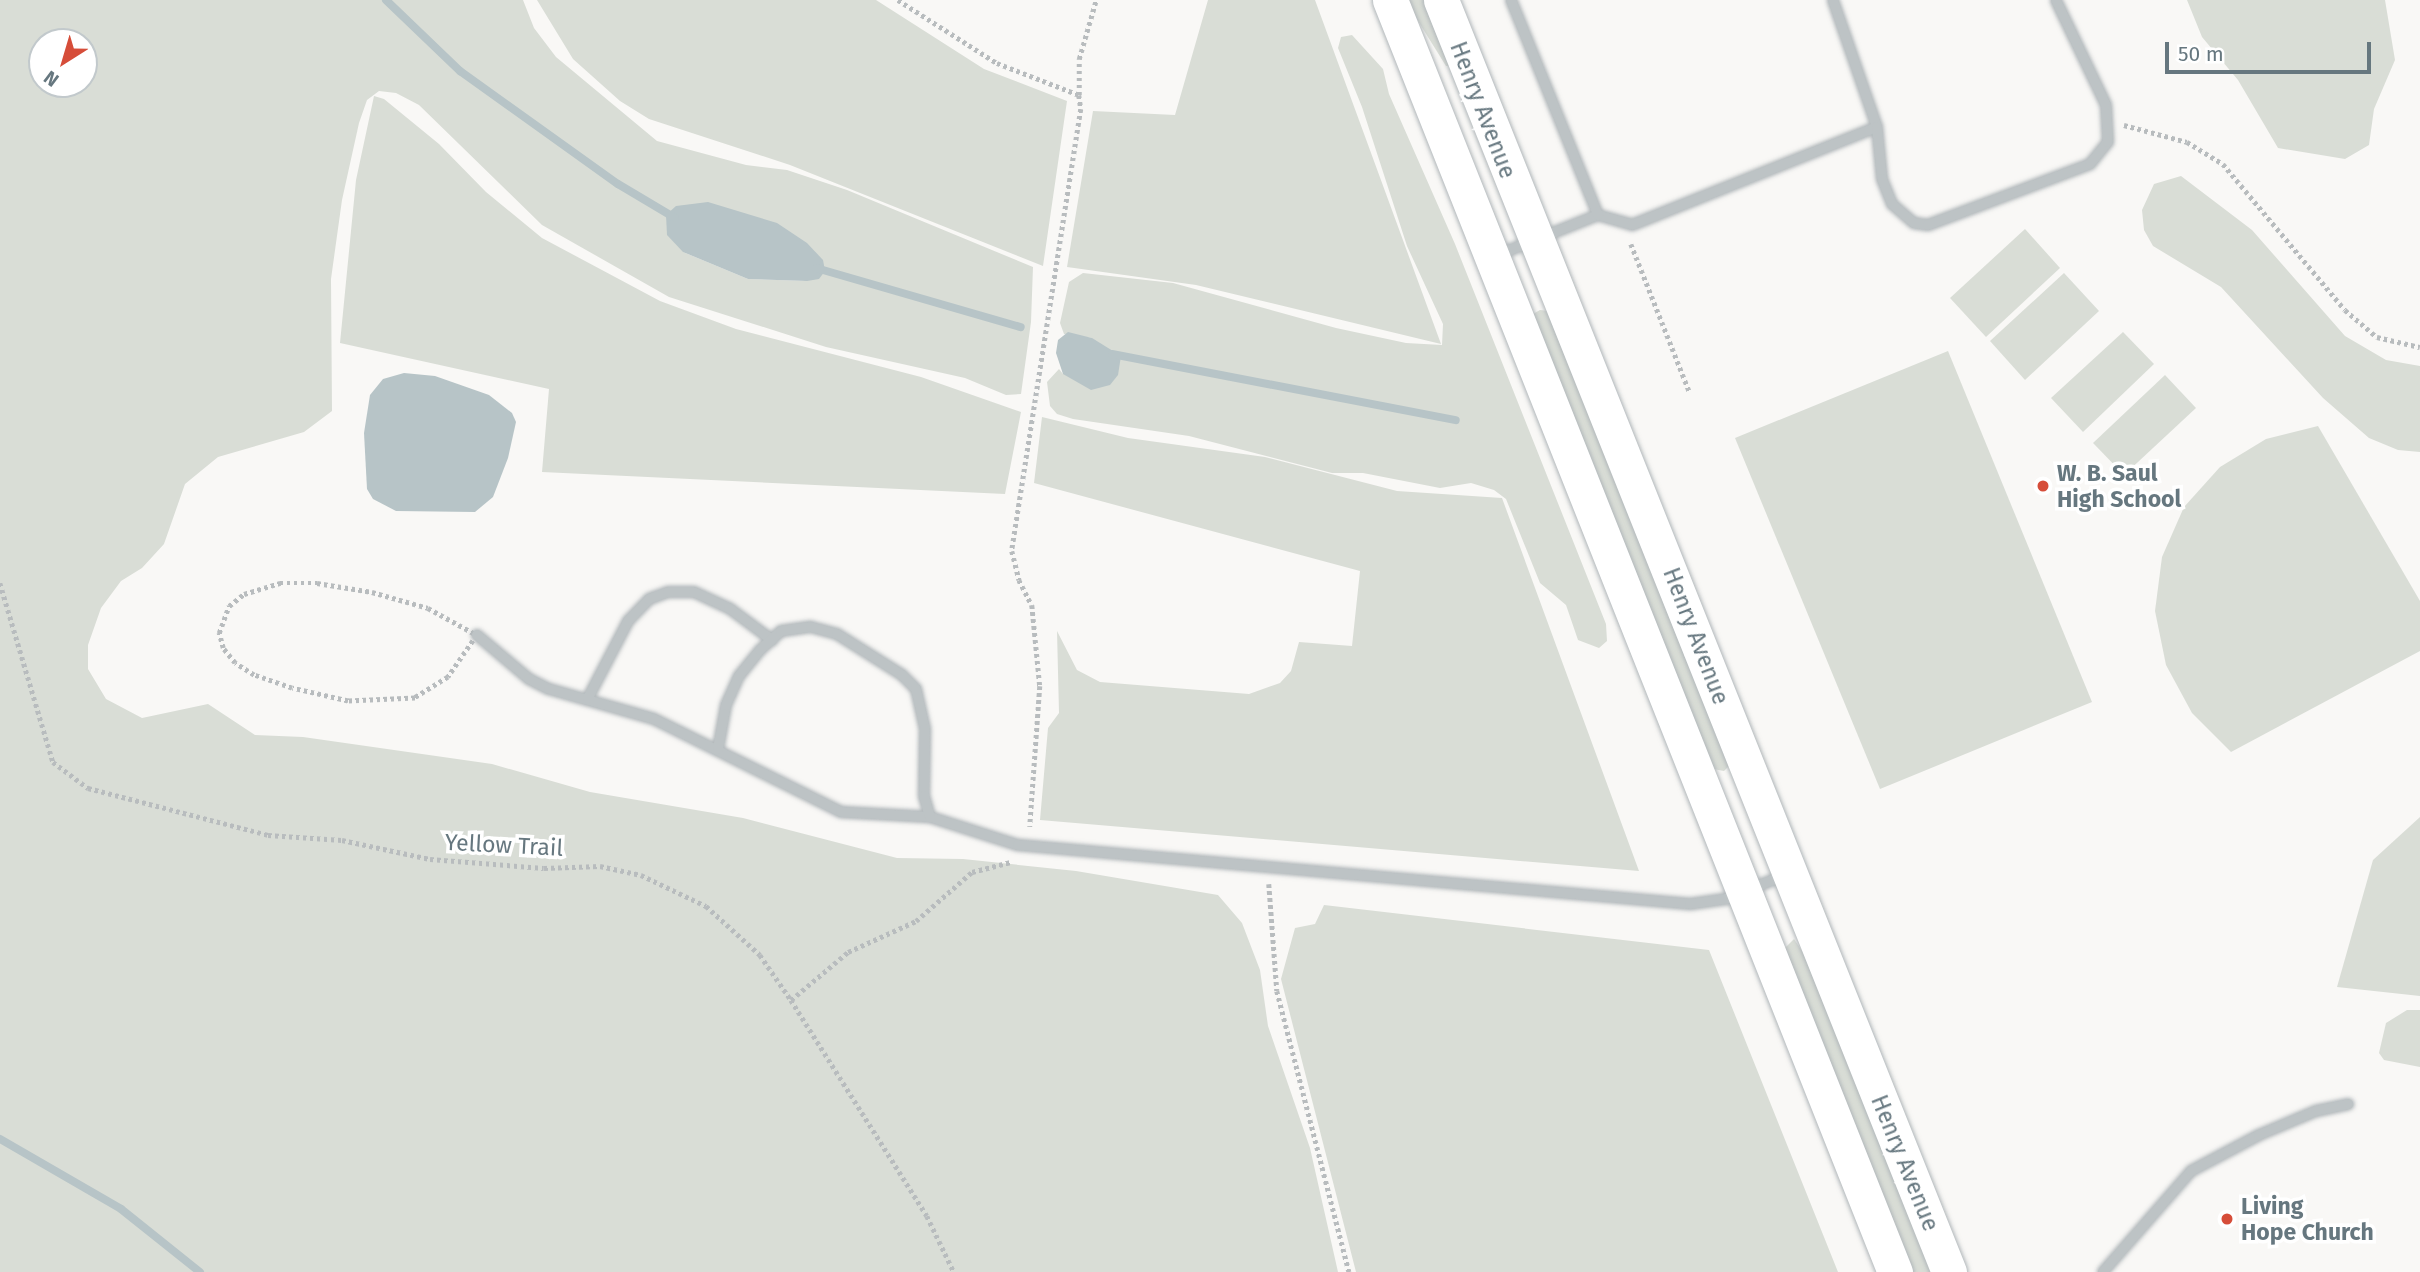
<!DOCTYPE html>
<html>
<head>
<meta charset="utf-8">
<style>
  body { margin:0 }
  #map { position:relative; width:2420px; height:1272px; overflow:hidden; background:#f9f8f6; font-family:"Fira Sans",sans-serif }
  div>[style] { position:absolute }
  .green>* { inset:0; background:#d9ddd6 }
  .water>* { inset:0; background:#b7c4c7 }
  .stream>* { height:8px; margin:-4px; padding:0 4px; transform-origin:4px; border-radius:4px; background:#b7c4c7 }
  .path>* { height:4.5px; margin-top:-2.25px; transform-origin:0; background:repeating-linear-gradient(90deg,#b8bcbe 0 3.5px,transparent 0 7px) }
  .roads { filter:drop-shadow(0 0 2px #b1b7ba) drop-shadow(0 0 2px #b1b7ba) }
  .service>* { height:10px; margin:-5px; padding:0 5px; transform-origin:5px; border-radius:5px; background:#bdc3c5 }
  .primary>* { height:35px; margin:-17.5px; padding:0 17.5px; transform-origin:17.5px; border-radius:17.5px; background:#fff }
  .dots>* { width:19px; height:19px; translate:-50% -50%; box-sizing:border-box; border:4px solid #fff; border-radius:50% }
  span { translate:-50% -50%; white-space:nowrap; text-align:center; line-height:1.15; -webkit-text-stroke:7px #fff; paint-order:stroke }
  .street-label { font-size:23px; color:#66777f }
  .poi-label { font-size:23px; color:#66777f; font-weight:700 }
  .left { translate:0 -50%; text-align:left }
  .north { position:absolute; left:28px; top:28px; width:70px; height:70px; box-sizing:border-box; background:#fff; border:2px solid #c2c9cc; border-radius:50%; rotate:217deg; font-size:19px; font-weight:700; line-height:28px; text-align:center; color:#66777f }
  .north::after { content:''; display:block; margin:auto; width:24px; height:32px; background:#d64d39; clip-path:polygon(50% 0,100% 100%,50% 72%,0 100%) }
  .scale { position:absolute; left:2165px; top:42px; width:206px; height:32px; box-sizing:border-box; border:4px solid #66777f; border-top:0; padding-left:9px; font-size:21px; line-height:24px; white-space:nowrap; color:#66777f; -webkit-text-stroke:5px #fff; paint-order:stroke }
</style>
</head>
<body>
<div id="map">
  <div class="green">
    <div style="clip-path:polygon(evenodd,0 0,523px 0,534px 28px,556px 57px,657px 141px,746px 165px,787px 170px,847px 190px,1033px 267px,1031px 322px,1021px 394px,1006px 395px,965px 378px,826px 347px,669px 297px,542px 225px,419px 105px,396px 93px,379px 91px,367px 100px,359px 123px,342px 200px,331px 279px,332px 411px,304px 432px,218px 457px,185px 484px,164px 544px,142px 568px,121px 581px,101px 608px,88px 645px,88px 669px,106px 699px,142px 718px,208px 704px,255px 735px,303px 737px,492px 764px,590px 792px,743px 818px,897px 858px,963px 859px,1076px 871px,1218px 895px,1242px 923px,1260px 970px,1268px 1026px,1310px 1148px,1338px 1272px,0 1272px,0 0,42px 42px,84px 42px,84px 84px,42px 84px,42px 42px,0 0,683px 252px,807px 281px,748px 279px,683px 252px)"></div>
    <div style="clip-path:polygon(537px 0,876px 0,984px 69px,1067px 101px,1043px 266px,790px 165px,649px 119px,620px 101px,573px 59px)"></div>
    <div style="clip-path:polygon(1208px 0,1315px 0,1441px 344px,1196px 285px,1067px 267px,1093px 111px,1175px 115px)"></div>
    <div style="clip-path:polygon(1405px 0,1425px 0,1450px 66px,1446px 66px)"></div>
    <div style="clip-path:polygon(2187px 0,2385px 0,2395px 60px,2374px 109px,2369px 145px,2345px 159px,2278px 148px,2238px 80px,2202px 37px)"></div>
    <div style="clip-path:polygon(1352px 35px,1383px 69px,1389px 94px,1455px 244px,1606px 624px,1607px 641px,1599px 648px,1578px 640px,1566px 605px,1540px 583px,1506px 499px,1494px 490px,1471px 483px,1440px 488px,1363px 473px,1332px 473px,1189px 436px,1073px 419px,1057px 414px,1050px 406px,1047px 382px,1059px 369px,1063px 374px,1092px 338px,1064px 334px,1060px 323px,1069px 282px,1083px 273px,1173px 283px,1336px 328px,1406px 343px,1442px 345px,1443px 324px,1407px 246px,1362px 107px,1338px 48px,1341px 37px)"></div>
    <div style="clip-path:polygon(374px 96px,384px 99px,439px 144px,486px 192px,542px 238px,660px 301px,736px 329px,921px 377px,1021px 412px,1005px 494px,542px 472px,549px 389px,340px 343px,356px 180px)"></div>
    <div style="clip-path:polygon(2181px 176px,2252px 230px,2345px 336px,2386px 360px,2420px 366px,2420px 452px,2398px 450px,2369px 438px,2323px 398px,2221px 287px,2153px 246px,2144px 230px,2142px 210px,2154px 184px)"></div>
    <div style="clip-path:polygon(2025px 229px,2060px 268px,1986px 337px,1950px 298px)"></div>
    <div style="clip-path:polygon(2064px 273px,2099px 311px,2025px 380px,1990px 341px)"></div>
    <div style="clip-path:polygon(1540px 310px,1548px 311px,1729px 766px,1724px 771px,1713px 769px,1533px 314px)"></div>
    <div style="clip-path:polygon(2123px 332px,2154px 364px,2083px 432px,2051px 398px)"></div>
    <div style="clip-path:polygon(1948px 351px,2092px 702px,1880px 789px,1735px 438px)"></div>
    <div style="clip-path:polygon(2165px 375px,2196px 408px,2124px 475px,2093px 443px)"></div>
    <div style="clip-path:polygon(1042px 417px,1128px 438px,1265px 457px,1397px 491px,1502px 498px,1639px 871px,1040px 820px,1048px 728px,1059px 713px,1057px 631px,1077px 670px,1100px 682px,1249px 694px,1280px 683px,1291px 671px,1299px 642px,1352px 646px,1360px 571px,1034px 483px)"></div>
    <div style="clip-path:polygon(2318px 426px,2420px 601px,2420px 651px,2231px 752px,2192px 713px,2166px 665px,2155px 611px,2162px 557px,2184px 507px,2220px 467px,2266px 439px)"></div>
    <div style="clip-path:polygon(2420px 817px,2420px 996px,2337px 987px,2373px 860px)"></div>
    <div style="clip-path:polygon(1324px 905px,1709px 950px,1838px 1272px,1356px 1272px,1281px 979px,1295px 928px,1315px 924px)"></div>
    <div style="clip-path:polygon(1794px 939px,1810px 963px,1933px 1272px,1911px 1272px,1785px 948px)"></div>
    <div style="clip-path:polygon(2407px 1010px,2420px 1010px,2420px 1067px,2384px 1060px,2379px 1053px,2386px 1023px)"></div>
  </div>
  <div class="water">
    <div style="clip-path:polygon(708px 202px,777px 223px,807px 243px,823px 260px,825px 271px,819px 279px,807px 281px,748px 279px,683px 252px,667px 235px,666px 215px,676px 206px)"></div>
    <div style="clip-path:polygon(1068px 332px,1092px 338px,1121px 356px,1118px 375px,1110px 385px,1091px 390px,1063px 374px,1056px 353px,1058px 340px)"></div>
    <div style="clip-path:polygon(404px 373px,435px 376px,489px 395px,512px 413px,516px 422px,508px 458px,493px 497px,475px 512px,396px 511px,373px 499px,367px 489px,364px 433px,370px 395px,383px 379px)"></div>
  </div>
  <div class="stream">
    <div style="left:386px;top:0;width:103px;rotate:43.8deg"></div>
    <div style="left:460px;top:71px;width:194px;rotate:35.6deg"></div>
    <div style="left:618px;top:184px;width:66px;rotate:30.8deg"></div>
    <div style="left:816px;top:268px;width:213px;rotate:16.1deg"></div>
    <div style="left:1112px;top:354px;width:350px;rotate:10.9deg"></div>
    <div style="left:0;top:1139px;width:140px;rotate:30deg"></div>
    <div style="left:121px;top:1209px;width:101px;rotate:38.6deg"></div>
  </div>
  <div class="path">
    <div style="left:898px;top:0;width:117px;rotate:32.5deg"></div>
    <div style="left:997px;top:63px;width:88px;rotate:21.3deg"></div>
    <div style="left:1079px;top:95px;width:14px;rotate:82deg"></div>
    <div style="left:1081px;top:109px;width:447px;rotate:98.9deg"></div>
    <div style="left:1012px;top:551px;width:30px;rotate:76deg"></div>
    <div style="left:1019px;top:580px;width:28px;rotate:63deg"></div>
    <div style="left:1032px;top:605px;width:81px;rotate:84.4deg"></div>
    <div style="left:1040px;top:686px;width:141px;rotate:94.1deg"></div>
    <div style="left:1079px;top:95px;width:36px;rotate:-90deg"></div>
    <div style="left:1079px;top:59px;width:61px;rotate:-73.9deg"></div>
    <div style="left:2124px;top:125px;width:65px;rotate:15.1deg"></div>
    <div style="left:2187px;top:142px;width:42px;rotate:31.4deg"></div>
    <div style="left:2223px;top:164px;width:190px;rotate:50.1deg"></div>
    <div style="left:2345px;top:310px;width:42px;rotate:40.2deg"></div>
    <div style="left:2377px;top:337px;width:44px;rotate:13.1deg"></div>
    <div style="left:1631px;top:244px;width:160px;rotate:68.4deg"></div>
    <div style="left:0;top:583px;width:187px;rotate:73.5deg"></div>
    <div style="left:53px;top:762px;width:44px;rotate:36.6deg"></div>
    <div style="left:88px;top:788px;width:186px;rotate:14.6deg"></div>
    <div style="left:268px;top:835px;width:74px;rotate:3.9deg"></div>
    <div style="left:342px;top:840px;width:90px;rotate:12.2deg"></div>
    <div style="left:430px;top:859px;width:114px;rotate:4.5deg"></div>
    <div style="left:544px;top:868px;width:56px;rotate:-2deg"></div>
    <div style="left:600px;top:866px;width:42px;rotate:12.4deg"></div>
    <div style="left:641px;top:875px;width:72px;rotate:25.5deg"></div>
    <div style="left:706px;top:906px;width:73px;rotate:42.2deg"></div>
    <div style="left:760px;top:955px;width:55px;rotate:55.4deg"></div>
    <div style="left:791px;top:1000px;width:255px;rotate:57.8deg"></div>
    <div style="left:927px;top:1216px;width:62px;rotate:64.3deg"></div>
    <div style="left:280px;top:583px;width:37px"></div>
    <div style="left:317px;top:583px;width:56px;rotate:9.3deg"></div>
    <div style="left:372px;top:592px;width:58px;rotate:15.9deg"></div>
    <div style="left:428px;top:608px;width:56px;rotate:28.9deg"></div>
    <div style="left:477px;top:635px;width:51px;rotate:124.6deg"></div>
    <div style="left:448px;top:677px;width:39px;rotate:148deg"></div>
    <div style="left:415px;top:698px;width:67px;rotate:177.4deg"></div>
    <div style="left:348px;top:701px;width:57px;rotate:-166.9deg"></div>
    <div style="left:292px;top:688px;width:40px;rotate:-161.1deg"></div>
    <div style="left:254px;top:675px;width:22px;rotate:-148deg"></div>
    <div style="left:235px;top:663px;width:19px;rotate:-129deg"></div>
    <div style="left:223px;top:648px;width:16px;rotate:-105deg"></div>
    <div style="left:219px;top:633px;width:29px;rotate:-70deg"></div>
    <div style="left:229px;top:606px;width:19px;rotate:-39deg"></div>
    <div style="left:244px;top:594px;width:38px;rotate:-17deg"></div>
    <div style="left:1269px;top:884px;width:107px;rotate:85.7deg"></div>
    <div style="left:1277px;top:991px;width:290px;rotate:75.6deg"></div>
    <div style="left:791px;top:1000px;width:75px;rotate:-40.1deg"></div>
    <div style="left:848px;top:952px;width:75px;rotate:-24.5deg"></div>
    <div style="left:916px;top:921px;width:74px;rotate:-41.2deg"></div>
    <div style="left:972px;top:872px;width:40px;rotate:-14.4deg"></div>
  </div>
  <div class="roads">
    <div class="service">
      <div style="left:1833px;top:0;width:134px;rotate:70.9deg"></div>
      <div style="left:1598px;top:215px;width:35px;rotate:16deg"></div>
      <div style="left:1632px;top:225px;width:264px;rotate:-21.8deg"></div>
      <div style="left:1877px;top:127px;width:52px;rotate:84.5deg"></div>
      <div style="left:1882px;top:179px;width:27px;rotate:68deg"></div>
      <div style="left:1892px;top:204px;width:29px;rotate:41deg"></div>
      <div style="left:1914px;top:223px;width:14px;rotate:8deg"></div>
      <div style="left:1928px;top:225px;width:173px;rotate:-20.6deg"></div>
      <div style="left:2090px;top:164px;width:28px;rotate:-51deg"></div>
      <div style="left:2108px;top:142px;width:37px;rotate:-93deg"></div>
      <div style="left:2106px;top:105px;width:116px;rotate:-115.5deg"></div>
      <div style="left:1495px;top:256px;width:111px;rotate:-21.7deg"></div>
      <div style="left:1598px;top:215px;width:232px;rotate:-112deg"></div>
      <div style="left:477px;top:635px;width:68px;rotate:40.2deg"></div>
      <div style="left:529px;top:679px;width:22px;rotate:27deg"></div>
      <div style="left:549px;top:689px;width:109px;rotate:15.9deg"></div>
      <div style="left:654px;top:719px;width:209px;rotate:26.4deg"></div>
      <div style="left:841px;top:812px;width:89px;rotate:3.2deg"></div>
      <div style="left:930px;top:817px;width:92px;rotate:17.7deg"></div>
      <div style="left:1018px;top:845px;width:675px;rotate:5.02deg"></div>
      <div style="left:1690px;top:904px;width:36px;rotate:-8deg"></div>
      <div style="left:1726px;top:899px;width:64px;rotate:-22.1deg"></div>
      <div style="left:588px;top:698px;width:87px;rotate:-62.5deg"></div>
      <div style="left:628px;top:621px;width:30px;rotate:-46deg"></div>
      <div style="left:649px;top:599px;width:20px;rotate:-20deg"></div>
      <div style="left:668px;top:592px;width:26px"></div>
      <div style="left:694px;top:592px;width:38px;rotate:25deg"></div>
      <div style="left:729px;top:608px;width:54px;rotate:36.7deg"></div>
      <div style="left:718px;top:749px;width:45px;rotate:-79.7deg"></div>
      <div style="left:726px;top:705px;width:32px;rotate:-66deg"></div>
      <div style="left:739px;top:676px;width:33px;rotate:-51deg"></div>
      <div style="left:760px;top:650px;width:28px;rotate:-42deg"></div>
      <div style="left:781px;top:631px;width:30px;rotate:-8deg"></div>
      <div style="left:811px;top:627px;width:27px;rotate:15deg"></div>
      <div style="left:837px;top:634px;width:77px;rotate:32.2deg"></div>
      <div style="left:902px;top:675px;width:20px;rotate:45deg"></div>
      <div style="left:916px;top:689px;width:41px;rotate:77.3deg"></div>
      <div style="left:925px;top:729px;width:67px;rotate:90.9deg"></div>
      <div style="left:924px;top:796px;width:22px;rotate:74deg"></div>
      <div style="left:2103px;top:1272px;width:134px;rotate:-48.9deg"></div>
      <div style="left:2191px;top:1171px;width:77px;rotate:-27.9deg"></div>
      <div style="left:2259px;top:1135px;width:62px;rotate:-22.8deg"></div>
      <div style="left:2316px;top:1111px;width:33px;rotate:-12deg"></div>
    </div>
    <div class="primary">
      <div style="left:1390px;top:0;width:1369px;rotate:68.35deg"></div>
      <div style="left:1441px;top:0;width:1370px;rotate:68.23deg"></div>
    </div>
  </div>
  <div class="dots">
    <div style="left:2043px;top:486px;background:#d64d39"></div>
    <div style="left:2227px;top:1219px;background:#d64d39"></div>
  </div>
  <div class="street-label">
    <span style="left:1483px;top:110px;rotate:69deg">Henry Avenue</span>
    <span style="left:1696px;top:636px;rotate:69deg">Henry Avenue</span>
    <span style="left:504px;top:845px;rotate:3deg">Yellow Trail</span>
    <span style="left:1905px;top:1163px;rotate:68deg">Henry Avenue</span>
  </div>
  <div class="poi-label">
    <span class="left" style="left:2057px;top:486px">W. B. Saul<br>High School</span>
    <span class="left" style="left:2241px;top:1219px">Living<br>Hope Church</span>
  </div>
  <div class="north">N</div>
  <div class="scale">50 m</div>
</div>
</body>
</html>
